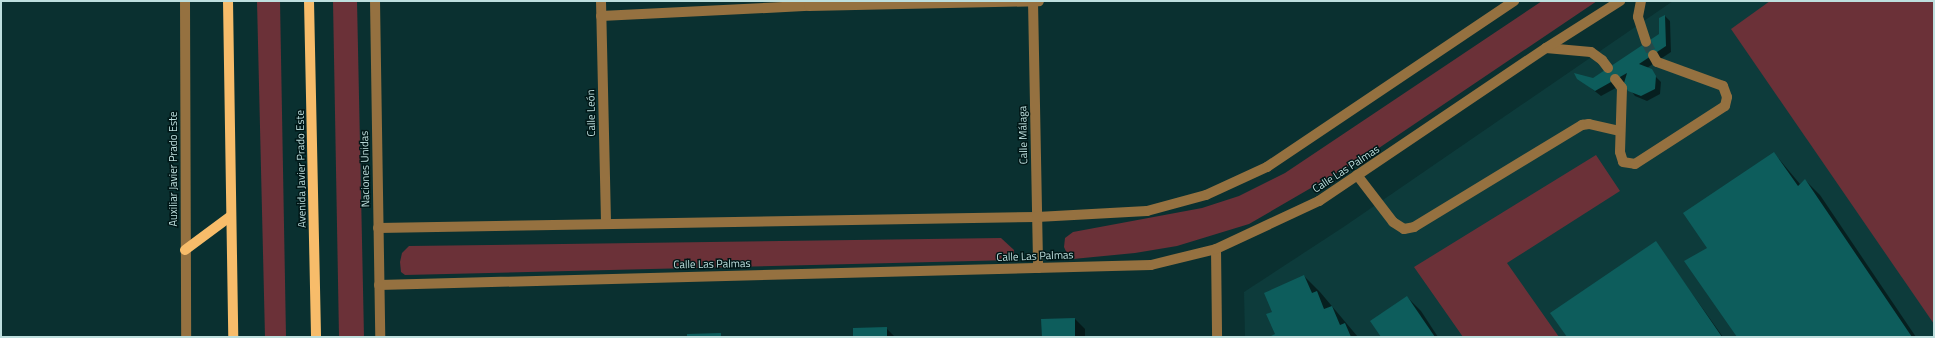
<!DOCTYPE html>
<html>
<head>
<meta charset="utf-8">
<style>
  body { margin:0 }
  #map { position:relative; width:1935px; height:338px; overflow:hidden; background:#0a3030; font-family:"Titillium Web",sans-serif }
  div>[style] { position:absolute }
  .built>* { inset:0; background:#0d3b3b }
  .green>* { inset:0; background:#6b3138 }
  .shadow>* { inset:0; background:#0007 }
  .building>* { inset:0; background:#0d5d5c }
  .minor-tunnel>* { height:10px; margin-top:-5px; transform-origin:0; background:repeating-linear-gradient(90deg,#254a4a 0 10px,transparent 0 15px) }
  .minor>* { height:10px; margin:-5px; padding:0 5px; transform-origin:5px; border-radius:5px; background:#957140 }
  .major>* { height:10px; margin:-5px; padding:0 5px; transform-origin:5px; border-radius:5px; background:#f7bc6a }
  span { translate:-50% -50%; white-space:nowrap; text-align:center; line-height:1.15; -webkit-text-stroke:3px #001717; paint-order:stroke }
  .street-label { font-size:11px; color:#bedfde }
  .frame { position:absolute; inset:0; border:2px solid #bedfde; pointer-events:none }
</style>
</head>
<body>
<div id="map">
  <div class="built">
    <div style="clip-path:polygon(1673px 1px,1934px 1px,1934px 337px,1245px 337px,1244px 292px,1345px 226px)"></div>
  </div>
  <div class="green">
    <div style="clip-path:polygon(257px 1px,280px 1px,286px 337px,265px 337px)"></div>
    <div style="clip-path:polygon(333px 1px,357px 1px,364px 337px,339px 337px)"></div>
    <div style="clip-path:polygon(1542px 1px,1597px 1px,1373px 152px,1249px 224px,1177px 246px,1135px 253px,1073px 259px,1068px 256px,1064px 247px,1065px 238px,1073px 232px,1202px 208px,1239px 196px,1285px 173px)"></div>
    <div style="clip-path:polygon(1770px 1px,1934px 1px,1934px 324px,1731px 29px)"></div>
    <div style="clip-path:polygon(1596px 155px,1620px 191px,1507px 263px,1559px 337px,1463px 337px,1414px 267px)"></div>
    <div style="clip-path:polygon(1001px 238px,1014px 250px,1014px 260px,405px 275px,401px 272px,400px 262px,402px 253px,409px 246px)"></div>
  </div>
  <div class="shadow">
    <div style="clip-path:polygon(1665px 16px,1670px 21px,1671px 52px,1647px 68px,1661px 82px,1660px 94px,1647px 101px,1635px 96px,1625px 83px,1601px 96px,1578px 78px,1593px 79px,1660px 35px)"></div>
    <div style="clip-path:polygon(1774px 153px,1800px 184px,1805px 180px,1820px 195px,1916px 337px,1739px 337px,1708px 248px)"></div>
    <div style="clip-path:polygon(1656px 243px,1723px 337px,1568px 337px)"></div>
    <div style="clip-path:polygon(1304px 276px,1320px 292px,1358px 337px,1271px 337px,1276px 334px,1273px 312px)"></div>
    <div style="clip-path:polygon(1407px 297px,1421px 311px,1438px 337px,1382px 337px)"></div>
    <div style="clip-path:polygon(1075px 319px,1085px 329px,1085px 337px,1043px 337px)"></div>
    <div style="clip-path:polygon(886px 328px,895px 337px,854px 337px)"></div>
  </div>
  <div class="building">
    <div style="clip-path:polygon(1665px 15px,1666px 46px,1639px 64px,1652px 69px,1656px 76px,1655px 89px,1641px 96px,1628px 91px,1624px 83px,1627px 73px,1595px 91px,1577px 79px,1574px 73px,1593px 78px,1659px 34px,1659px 18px)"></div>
    <div style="clip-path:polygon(1774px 152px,1798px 186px,1805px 179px,1912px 337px,1737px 337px,1684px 261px,1707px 248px,1683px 213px)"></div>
    <div style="clip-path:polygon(1656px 241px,1722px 337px,1567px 337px,1550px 313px)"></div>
    <div style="clip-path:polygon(1304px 275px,1312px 293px,1317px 291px,1324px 309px,1332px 306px,1340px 325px,1345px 323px,1351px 337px,1269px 337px,1275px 334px,1266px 314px,1272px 312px,1264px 293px)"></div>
    <div style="clip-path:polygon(1407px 296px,1435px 337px,1381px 337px,1370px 321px)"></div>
    <div style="clip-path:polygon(1075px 318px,1075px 337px,1042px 337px,1041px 319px)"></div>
    <div style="clip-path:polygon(887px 327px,887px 337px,853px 337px,853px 328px)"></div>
    <div style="clip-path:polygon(721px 333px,721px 337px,687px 337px,687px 334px)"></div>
  </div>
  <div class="minor-tunnel">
    <div style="left:1646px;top:42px;width:15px;rotate:62deg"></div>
  </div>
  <div class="minor">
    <div style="left:185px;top:1px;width:336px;rotate:89.8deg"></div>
    <div style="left:375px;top:1px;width:336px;rotate:89.1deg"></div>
    <div style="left:601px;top:1px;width:223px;rotate:88.7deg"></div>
    <div style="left:1033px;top:1px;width:267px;rotate:88.9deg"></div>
    <div style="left:1641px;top:1px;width:16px;rotate:101deg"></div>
    <div style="left:1638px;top:17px;width:26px;rotate:72deg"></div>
    <div style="left:601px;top:16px;width:208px;rotate:-2.8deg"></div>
    <div style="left:809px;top:6px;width:230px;rotate:-1.2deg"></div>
    <div style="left:1546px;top:48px;width:45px;rotate:5.1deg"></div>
    <div style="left:1591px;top:52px;width:14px;rotate:36deg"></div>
    <div style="left:1602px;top:60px;width:10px;rotate:53deg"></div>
    <div style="left:1615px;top:79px;width:11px;rotate:52deg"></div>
    <div style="left:1622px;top:88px;width:64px;rotate:91.8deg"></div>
    <div style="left:1620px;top:152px;width:10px;rotate:73deg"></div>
    <div style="left:1623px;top:162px;width:12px;rotate:9deg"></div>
    <div style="left:1635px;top:164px;width:107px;rotate:-32.8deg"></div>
    <div style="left:1725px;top:106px;width:9px;rotate:-77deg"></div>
    <div style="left:1727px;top:97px;width:12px;rotate:-110deg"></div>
    <div style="left:1723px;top:86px;width:70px;rotate:-160deg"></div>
    <div style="left:1657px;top:62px;width:8px;rotate:-120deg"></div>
    <div style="left:1357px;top:175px;width:59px;rotate:52.5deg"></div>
    <div style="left:1393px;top:222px;width:13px;rotate:32deg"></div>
    <div style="left:1404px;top:229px;width:10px;rotate:-11deg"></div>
    <div style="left:1414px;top:227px;width:197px;rotate:-31.3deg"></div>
    <div style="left:1582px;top:125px;width:7px;rotate:-8deg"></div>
    <div style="left:1589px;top:124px;width:32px;rotate:13deg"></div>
    <div style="left:378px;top:228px;width:659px;rotate:-0.96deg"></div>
    <div style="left:1037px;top:217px;width:110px;rotate:-3.1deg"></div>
    <div style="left:1147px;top:211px;width:61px;rotate:-15.2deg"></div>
    <div style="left:1206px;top:195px;width:67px;rotate:-24.7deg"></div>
    <div style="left:1267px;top:167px;width:298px;rotate:-33.9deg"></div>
    <div style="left:1216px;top:249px;width:88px;rotate:89.3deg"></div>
    <div style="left:379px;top:285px;width:772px;rotate:-1.48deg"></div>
    <div style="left:1151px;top:265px;width:67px;rotate:-13.8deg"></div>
    <div style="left:1216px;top:249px;width:114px;rotate:-25deg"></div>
    <div style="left:1319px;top:201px;width:274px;rotate:-34deg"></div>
    <div style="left:1546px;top:48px;width:88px;rotate:-32.4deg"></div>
  </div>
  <div class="major">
    <div style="left:228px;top:1px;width:336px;rotate:89.1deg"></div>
    <div style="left:309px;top:1px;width:336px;rotate:88.8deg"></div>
    <div style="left:185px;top:250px;width:57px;rotate:-36.5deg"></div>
  </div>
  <div class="street-label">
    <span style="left:591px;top:113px;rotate:-91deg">Calle León</span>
    <span style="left:1023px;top:135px;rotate:-91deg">Calle Málaga</span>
    <span style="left:173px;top:169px;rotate:-90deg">Auxiliar Javier Prado Este</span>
    <span style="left:301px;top:169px;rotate:-91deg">Avenida Javier Prado Este</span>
    <span style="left:365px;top:169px;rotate:-91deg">Naciones Unidas</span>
    <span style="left:1346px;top:169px;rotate:-33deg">Calle Las Palmas</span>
    <span style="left:1035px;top:256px;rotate:-2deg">Calle Las Palmas</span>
    <span style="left:712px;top:264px;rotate:-1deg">Calle Las Palmas</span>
  </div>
  <div class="frame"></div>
</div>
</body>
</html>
